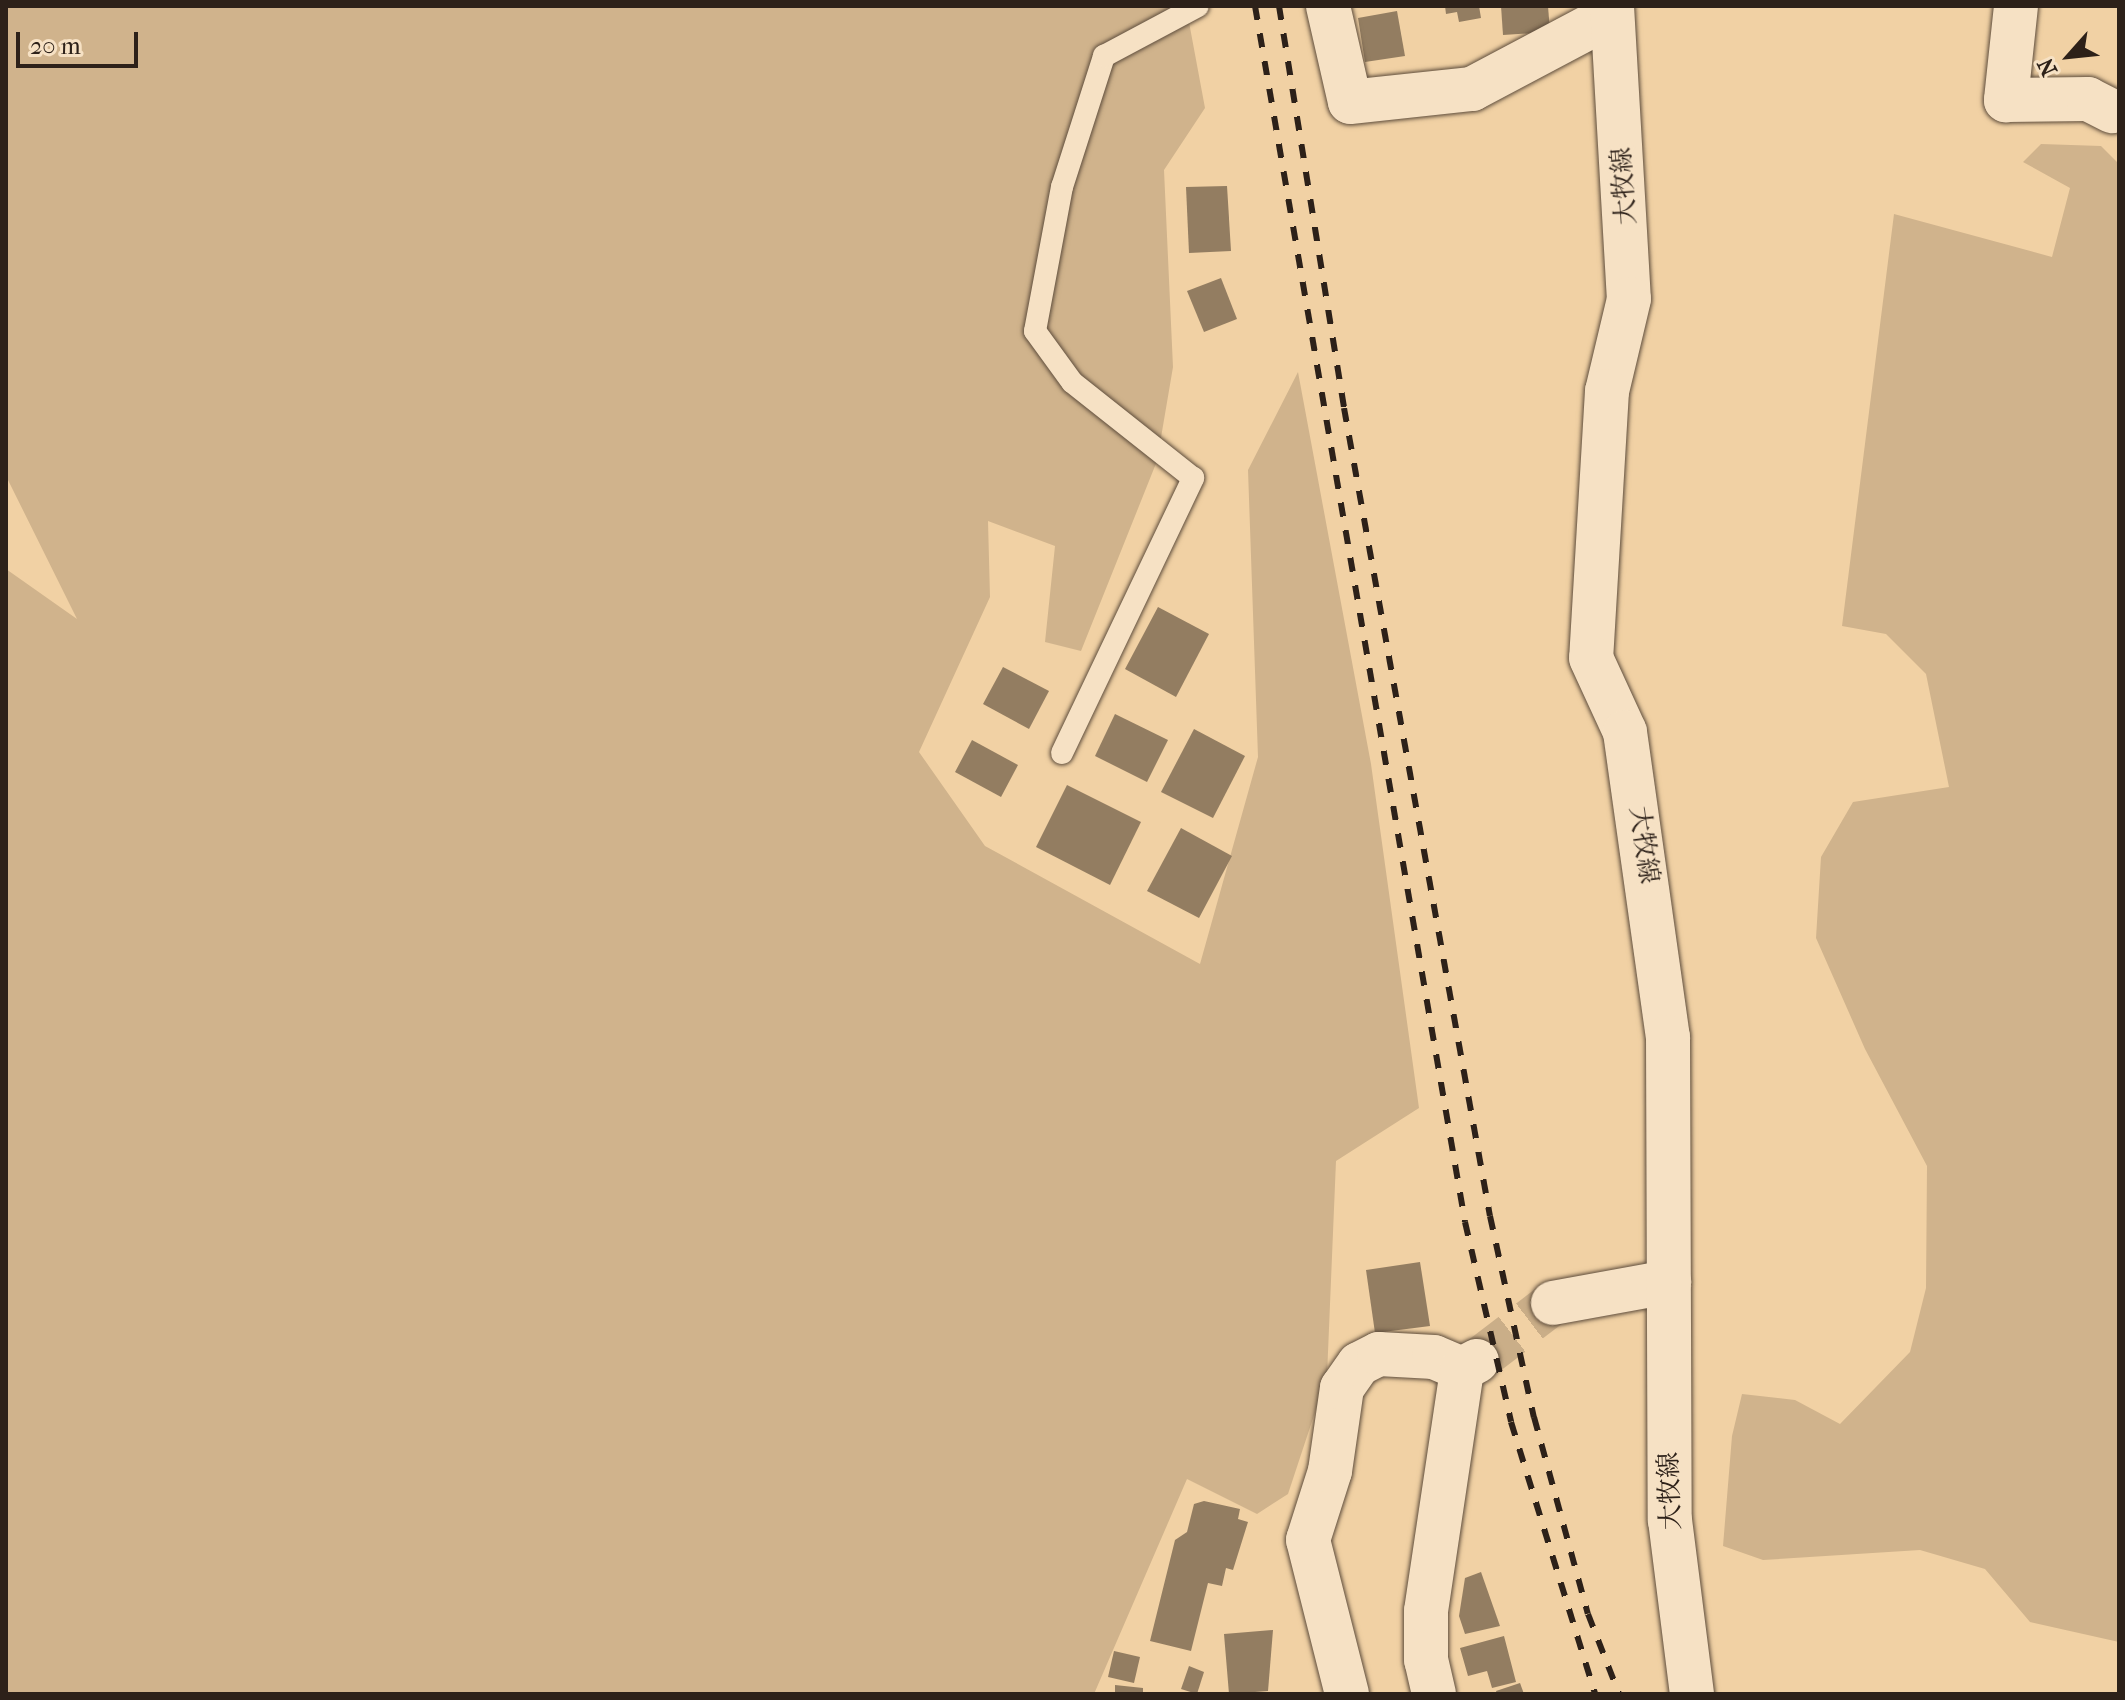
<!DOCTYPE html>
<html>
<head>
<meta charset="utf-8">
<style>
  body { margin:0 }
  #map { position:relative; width:2125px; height:1700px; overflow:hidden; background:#f1d1a4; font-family:"IM FELL French Canon","Noto Serif JP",serif }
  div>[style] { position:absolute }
  .green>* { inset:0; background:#d0b38c }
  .building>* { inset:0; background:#937d61 }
  .minor-tunnel>* { height:44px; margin-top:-22px; transform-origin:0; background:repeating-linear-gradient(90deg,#caae88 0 44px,transparent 0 66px) }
  .roads { filter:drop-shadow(0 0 2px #5e4d3c) drop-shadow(0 0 2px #5e4d3c) }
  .service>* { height:22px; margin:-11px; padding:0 11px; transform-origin:11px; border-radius:11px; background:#f6e1c4 }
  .minor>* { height:44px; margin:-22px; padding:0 22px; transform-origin:22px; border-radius:22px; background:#f6e1c4 }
  .tertiary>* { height:44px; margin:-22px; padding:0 22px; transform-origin:22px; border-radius:22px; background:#f6e1c4 }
  .rail>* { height:6px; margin-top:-3px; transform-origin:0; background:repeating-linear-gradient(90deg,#2d2119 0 14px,transparent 0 28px) }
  span { translate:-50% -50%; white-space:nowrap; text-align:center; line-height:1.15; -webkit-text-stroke:6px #f6e1c4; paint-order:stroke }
  .street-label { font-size:26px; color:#2d2119 }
  .frame { position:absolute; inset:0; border:8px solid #2d2119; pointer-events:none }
  .north { position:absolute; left:2029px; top:16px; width:80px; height:80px; -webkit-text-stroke:6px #f6e1c4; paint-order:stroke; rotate:243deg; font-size:22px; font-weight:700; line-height:32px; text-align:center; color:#2d2119 }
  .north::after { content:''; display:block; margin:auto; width:28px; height:36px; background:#2d2119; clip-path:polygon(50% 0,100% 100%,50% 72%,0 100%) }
  .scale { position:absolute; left:16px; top:32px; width:122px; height:36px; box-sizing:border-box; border:4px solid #2d2119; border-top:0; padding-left:10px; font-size:24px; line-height:28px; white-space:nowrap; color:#2d2119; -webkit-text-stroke:6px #f6e1c4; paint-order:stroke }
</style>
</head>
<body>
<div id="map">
  <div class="green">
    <div style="clip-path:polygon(6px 6px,1186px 6px,1205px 108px,1164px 170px,1173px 367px,1157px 461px,1081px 651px,1045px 642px,1055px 546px,988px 521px,990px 597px,919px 752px,985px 846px,1200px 964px,1258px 757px,1248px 470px,1298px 372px,1371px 764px,1419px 1108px,1336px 1161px,1327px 1376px,1288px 1494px,1257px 1514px,1187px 1479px,1094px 1694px,6px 1694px,6px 569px,77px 619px,6px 476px)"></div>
    <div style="clip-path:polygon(2041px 144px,2101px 146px,2119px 164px,2119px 1642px,2030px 1622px,1985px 1569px,1920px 1550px,1763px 1560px,1723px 1546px,1732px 1436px,1742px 1394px,1795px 1400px,1840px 1424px,1910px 1352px,1926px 1288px,1927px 1166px,1865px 1049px,1816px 938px,1821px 857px,1853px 802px,1949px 787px,1926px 674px,1886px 634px,1842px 626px,1894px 214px,2052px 257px,2070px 188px,2023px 162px)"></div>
  </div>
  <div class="building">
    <div style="clip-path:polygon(1445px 6px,1479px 6px,1481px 18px,1459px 22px,1457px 12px,1446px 14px)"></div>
    <div style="clip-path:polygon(1501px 6px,1548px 6px,1550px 32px,1503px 35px)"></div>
    <div style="clip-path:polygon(1397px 11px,1405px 56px,1365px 62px,1358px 18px)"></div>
    <div style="clip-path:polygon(1227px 186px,1231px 251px,1189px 253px,1186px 187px)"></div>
    <div style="clip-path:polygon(1221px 278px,1237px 319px,1204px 332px,1187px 291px)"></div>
    <div style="clip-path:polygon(1158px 607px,1209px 634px,1176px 697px,1125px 669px)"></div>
    <div style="clip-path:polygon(1003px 667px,1049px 691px,1029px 729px,983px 704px)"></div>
    <div style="clip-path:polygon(1115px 714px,1168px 740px,1147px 782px,1095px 756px)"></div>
    <div style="clip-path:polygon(1194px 729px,1245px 756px,1213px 818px,1161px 792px)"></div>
    <div style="clip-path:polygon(972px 740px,1018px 765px,1001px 797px,955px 772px)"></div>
    <div style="clip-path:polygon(1067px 785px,1141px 822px,1110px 885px,1036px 847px)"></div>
    <div style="clip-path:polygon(1181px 828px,1232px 856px,1199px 918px,1147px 891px)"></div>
    <div style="clip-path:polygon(1420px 1262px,1430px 1326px,1375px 1333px,1366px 1270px)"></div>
    <div style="clip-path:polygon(1204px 1501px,1240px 1509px,1238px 1519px,1248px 1522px,1233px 1570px,1226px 1568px,1222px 1586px,1208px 1583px,1191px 1651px,1150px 1641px,1175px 1540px,1187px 1532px,1194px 1504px)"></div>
    <div style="clip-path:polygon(1481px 1572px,1500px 1626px,1465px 1634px,1459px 1616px,1465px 1578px)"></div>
    <div style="clip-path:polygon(1273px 1630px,1268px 1691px,1229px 1694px,1224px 1634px)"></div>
    <div style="clip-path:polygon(1504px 1636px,1516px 1682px,1492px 1688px,1487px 1671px,1468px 1676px,1460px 1648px)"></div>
    <div style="clip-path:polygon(1114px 1651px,1140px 1657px,1134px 1683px,1108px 1677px)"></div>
    <div style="clip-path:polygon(1189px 1666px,1204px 1672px,1197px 1694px,1181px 1689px)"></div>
    <div style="clip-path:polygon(1520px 1683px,1524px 1694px,1497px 1694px,1496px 1691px)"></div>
    <div style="clip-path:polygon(1115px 1685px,1143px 1688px,1143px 1694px,1115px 1694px)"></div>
  </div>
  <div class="minor-tunnel">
    <div style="left:1477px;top:1361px;width:96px;rotate:-37.3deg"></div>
  </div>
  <div class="roads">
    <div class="service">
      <div style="left:1062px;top:753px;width:305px;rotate:-64.5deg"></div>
      <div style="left:1193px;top:478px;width:154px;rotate:-141.6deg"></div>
      <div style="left:1072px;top:382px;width:63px;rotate:-126deg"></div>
      <div style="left:1035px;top:331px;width:147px;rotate:-79.4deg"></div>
      <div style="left:1062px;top:187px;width:138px;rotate:-72.2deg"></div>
      <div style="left:1104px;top:56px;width:106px;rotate:-28deg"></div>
    </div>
    <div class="minor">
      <div style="left:1328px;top:6px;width:98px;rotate:77.1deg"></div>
      <div style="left:1350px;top:102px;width:123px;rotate:-6.1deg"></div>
      <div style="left:1472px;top:89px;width:158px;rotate:-27.9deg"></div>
      <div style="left:2016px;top:6px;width:95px;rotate:96.1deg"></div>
      <div style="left:2006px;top:100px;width:82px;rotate:-0.7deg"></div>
      <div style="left:2088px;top:99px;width:27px;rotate:27deg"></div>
      <div style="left:1553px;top:1303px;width:118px;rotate:-10.3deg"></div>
      <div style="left:1347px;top:1694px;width:159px;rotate:-104.2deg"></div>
      <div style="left:1308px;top:1540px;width:72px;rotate:-72.3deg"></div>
      <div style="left:1330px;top:1471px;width:84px;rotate:-81.8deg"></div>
      <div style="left:1342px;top:1388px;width:29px;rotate:-55deg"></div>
      <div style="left:1359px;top:1364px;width:22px;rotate:-27deg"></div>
      <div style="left:1379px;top:1354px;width:55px;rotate:3.1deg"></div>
      <div style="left:1434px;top:1357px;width:30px;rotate:23deg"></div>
      <div style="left:1434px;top:1694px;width:35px;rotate:-103deg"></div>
      <div style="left:1426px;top:1660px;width:49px;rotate:-90deg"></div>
      <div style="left:1426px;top:1611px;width:245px;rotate:-81.5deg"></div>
      <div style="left:1462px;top:1369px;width:17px;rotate:-28deg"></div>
    </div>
    <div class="tertiary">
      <div style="left:1612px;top:6px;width:293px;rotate:86.7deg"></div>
      <div style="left:1629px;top:299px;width:95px;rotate:103.4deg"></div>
      <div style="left:1607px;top:391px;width:267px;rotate:93.4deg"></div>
      <div style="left:1591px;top:658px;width:81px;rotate:65.3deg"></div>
      <div style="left:1625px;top:732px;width:308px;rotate:82deg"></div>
      <div style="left:1668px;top:1037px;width:483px;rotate:89.8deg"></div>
      <div style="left:1670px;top:1520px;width:175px;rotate:82.8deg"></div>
    </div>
  </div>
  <div class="rail">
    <div style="left:1255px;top:6px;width:1234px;rotate:80.2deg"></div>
    <div style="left:1465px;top:1222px;width:205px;rotate:77deg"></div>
    <div style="left:1511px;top:1422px;width:285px;rotate:72.8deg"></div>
    <div style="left:1279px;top:6px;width:407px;rotate:80.8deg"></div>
    <div style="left:1344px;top:408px;width:821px;rotate:79.76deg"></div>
    <div style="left:1490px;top:1216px;width:206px;rotate:77.7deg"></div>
    <div style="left:1534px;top:1417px;width:204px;rotate:74.7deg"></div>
    <div style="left:1588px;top:1614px;width:86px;rotate:68.8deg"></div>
  </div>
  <div class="street-label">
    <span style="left:1624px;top:186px;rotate:-94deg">大牧線</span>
    <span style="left:1644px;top:845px;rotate:82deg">大牧線</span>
    <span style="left:1670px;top:1491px;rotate:-92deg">大牧線</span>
  </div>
  <div class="frame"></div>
  <div class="north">N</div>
  <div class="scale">20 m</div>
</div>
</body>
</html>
